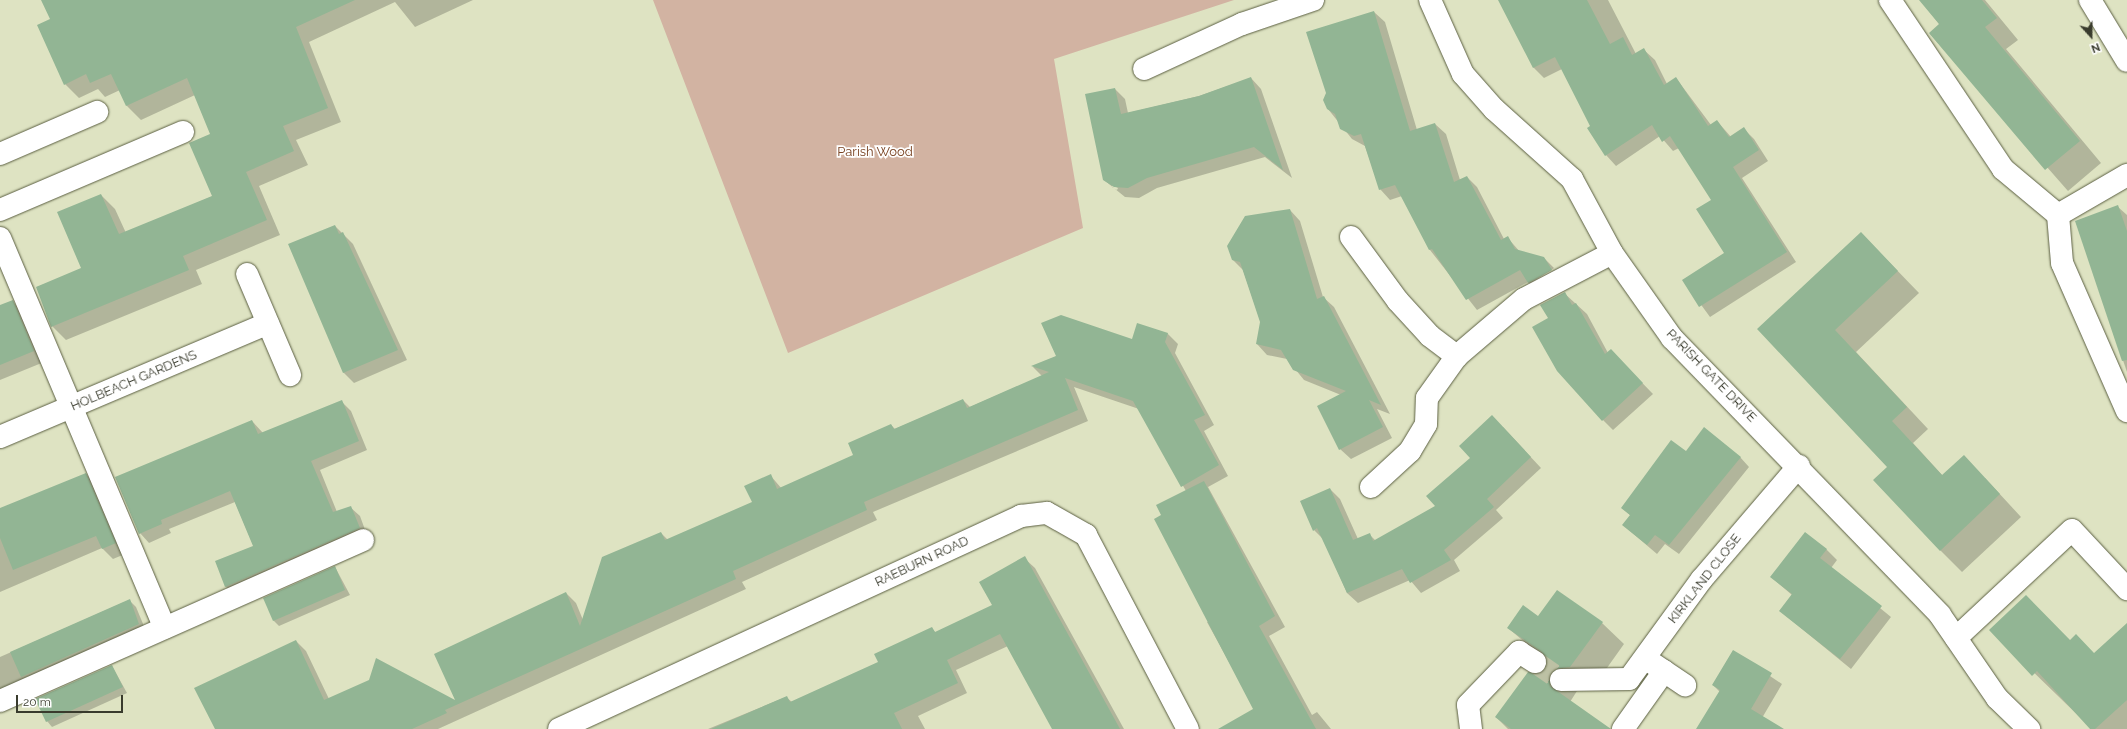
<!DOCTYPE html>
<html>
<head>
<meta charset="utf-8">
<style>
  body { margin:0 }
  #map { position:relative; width:2127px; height:729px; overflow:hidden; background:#dee3c2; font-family:Raleway,sans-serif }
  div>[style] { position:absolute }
  .green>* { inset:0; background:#d2b3a2 }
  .shadow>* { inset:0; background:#0003 }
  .building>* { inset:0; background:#92b594 }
  .minor-tunnel>* { height:22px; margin-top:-11px; transform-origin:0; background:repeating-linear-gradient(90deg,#bdc1a4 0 22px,transparent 0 33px) }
  .roads { filter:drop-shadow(0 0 1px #5b5f42) drop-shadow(0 0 1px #5b5f42) }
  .minor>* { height:22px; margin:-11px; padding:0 11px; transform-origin:11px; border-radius:11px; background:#fff }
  span { translate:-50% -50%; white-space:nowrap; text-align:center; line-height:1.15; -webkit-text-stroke:3.5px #fff; paint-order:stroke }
  .park-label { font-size:13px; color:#784120 }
  .street-label { font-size:13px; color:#393b2d }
  .north { position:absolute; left:2071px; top:16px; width:40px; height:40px; -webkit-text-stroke:3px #fff; paint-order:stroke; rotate:159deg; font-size:11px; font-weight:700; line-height:16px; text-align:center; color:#393b2d }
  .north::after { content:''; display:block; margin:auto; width:14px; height:18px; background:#393b2d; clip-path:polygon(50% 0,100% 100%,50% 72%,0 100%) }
  .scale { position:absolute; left:16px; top:695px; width:107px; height:18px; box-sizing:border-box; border:2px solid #393b2d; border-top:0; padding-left:5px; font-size:12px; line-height:14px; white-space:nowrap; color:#393b2d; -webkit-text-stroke:3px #fff; paint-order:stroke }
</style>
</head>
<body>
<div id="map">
  <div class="green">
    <div style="clip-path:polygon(653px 0,1234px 0,1054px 59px,1083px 228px,788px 353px)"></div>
  </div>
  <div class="shadow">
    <div style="clip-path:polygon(52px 0,473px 0,415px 27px,395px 2px,309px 42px,341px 122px,296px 140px,308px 165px,259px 186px,280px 235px,196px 270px,202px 284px,66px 340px,52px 326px,37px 287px,83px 269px,101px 195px,115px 209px,126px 233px,213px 196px,211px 134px,195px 95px,141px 120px,127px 106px,120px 90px,105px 97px,98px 89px,79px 98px,65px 84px,51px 19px)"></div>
    <div style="clip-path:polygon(1500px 0,1608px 0,1636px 54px,1644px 50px,1655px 60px,1667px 84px,1676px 78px,1711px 125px,1717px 121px,1731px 137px,1744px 129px,1754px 139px,1768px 161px,1742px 178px,1796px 262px,1710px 317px,1683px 280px,1726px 254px,1712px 200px,1679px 148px,1673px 151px,1660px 136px,1616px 166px,1606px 155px,1562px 69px,1544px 78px,1534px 68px)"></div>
    <div style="clip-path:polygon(1920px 0,1985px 0,2018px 40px,2006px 49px,2101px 163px,2068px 191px,1930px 34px,1940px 25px)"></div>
    <div style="clip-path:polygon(1374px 12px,1385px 22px,1417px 130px,1435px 124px,1446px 134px,1460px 180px,1467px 177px,1477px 187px,1504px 239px,1507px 237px,1520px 252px,1544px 258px,1554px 268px,1531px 283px,1555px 270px,1562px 281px,1539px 293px,1528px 282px,1477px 310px,1430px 250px,1402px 196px,1390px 200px,1380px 189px,1365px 146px,1352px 139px,1328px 109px)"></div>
    <div style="clip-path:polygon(evenodd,1251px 78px,1261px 89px,1292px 178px,1265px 157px,1157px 188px,1139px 198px,1125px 197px,1104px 180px,1115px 89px,1125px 99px,1128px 113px,1199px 96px,1251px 78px,1112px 185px,1118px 188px,1117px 190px,1112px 187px,1112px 185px)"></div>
    <div style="clip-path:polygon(2118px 207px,2127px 215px,2127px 372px,2076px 222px)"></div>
    <div style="clip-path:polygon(1290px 210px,1300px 221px,1323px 297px,1334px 307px,1390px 414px,1377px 409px,1392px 438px,1351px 459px,1340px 449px,1341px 395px,1304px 380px,1287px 359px,1267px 355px,1257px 344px,1261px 322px,1243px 270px,1232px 259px)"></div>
    <div style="clip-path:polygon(335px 226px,353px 244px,407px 360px,354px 383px,343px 372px)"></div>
    <div style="clip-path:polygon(1861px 233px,1919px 293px,1856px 352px,1928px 429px,1913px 443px,1943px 476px,1985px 478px,2021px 517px,1962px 572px,1940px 550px,1888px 467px,1759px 329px)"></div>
    <div style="clip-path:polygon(1564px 293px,1587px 314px,1608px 353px,1621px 361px,1653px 394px,1613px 430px,1603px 420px,1549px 319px)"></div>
    <div style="clip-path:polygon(12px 301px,23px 312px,44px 362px,0 380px,0 306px)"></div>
    <div style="clip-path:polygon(1167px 333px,1178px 344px,1175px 353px,1214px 425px,1204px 431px,1228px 476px,1208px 487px,1285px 627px,1269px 636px,1312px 715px,1317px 712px,1331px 729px,1257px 729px,1255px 709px,1207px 622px,1210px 621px,1163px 515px,1186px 491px,1139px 409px,1074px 387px,1088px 421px,873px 512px,877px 520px,742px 582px,746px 589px,438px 729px,216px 729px,296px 641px,306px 651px,329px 699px,457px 702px,566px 593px,576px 603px,583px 620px,661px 533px,668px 540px,753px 503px,770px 475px,782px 489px,854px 456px,891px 425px,895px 429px,963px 400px,970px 407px,1042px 376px,1033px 367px,1057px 356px)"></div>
    <div style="clip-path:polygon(342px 402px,351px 411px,367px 450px,320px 470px,337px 512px,350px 507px,360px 516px,368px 538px,235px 596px,226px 587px,216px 562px,254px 547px,235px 502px,169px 529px,171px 533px,149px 543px,140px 533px,252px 421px,263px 433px)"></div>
    <div style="clip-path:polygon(1503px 427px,1541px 468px,1496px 510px,1503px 518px,1454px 560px,1460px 571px,1421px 593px,1410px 580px,1358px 603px,1347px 593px,1324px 540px,1314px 530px,1330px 489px,1340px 499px,1358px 539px,1369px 534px,1376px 541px,1436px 506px,1471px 458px)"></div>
    <div style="clip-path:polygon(1686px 453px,1740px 457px,1749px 467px,1679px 554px,1665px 544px,1657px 554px,1623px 525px,1631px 516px,1622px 508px)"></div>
    <div style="clip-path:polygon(86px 474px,96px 484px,125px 554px,113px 559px,102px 548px,0 592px,0 509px)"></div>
    <div style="clip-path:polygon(1826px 549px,1837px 560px,1831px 568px,1891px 617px,1851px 669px,1780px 611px,1792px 595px,1771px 577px)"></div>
    <div style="clip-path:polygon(1024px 558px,1035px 568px,1124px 729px,1053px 729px,1008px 646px,956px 670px,967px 693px,918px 716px,925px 729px,708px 729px,786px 697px,792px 702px,879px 663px,932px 629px,936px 633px,993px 606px)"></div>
    <div style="clip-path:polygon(335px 567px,350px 595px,279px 626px,274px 621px,265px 598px)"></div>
    <div style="clip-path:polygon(129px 600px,136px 607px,146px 631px,0 696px,0 657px)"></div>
    <div style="clip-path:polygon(1539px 617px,1602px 623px,1624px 644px,1592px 689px,1577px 691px,1570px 702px,1610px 729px,1508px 729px,1496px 717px,1541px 674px,1548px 662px,1508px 628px)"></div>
    <div style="clip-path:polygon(2127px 626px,2127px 729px,2092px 729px,1990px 630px,2070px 641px,2095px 654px)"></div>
    <div style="clip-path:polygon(1733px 651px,1782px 684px,1762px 718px,1766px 729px,1697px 729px,1720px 692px,1713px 685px)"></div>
    <div style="clip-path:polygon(112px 666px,127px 693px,52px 727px,47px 721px)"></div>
  </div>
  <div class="building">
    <div style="clip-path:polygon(41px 0,355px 0,296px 27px,328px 108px,283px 126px,294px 151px,246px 172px,267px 220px,183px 256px,189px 270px,51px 327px,36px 287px,81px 268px,57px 212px,101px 194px,119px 234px,212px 196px,189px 143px,210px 134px,187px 78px,126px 106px,111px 74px,90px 83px,86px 74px,64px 85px,37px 25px,50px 19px)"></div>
    <div style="clip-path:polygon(1498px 0,1587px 0,1610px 44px,1623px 37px,1632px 55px,1644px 48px,1664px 85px,1676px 77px,1708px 126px,1717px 120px,1729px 137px,1744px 127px,1759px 150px,1733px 167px,1787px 252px,1699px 307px,1682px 280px,1724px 253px,1696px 209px,1711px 200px,1670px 136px,1662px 142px,1652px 125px,1605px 156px,1587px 128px,1590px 126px,1555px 57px,1533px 68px)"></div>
    <div style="clip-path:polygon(1919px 0,1982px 0,1997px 18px,1985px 27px,2080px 141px,2045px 170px,1929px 33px,1939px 24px)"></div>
    <div style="clip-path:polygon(1374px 11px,1410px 131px,1435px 123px,1454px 182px,1467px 176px,1501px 240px,1508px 236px,1515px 249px,1544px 257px,1552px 270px,1528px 283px,1520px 270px,1466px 300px,1432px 249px,1429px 250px,1395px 185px,1379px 190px,1361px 134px,1354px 136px,1340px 129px,1335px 114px,1327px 109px,1323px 100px,1326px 93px,1306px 32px)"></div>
    <div style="clip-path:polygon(1251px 77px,1283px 170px,1254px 147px,1147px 178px,1128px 188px,1114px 187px,1103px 180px,1085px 94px,1115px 88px,1121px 114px,1199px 96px)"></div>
    <div style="clip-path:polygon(2118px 205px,2127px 231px,2127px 360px,2122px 361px,2075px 221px)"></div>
    <div style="clip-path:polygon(1290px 209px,1317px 299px,1324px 296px,1381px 405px,1369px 400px,1383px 427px,1339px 450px,1317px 406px,1346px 391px,1293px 370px,1281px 350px,1256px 344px,1260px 322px,1240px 262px,1232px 260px,1227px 246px,1245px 216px)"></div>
    <div style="clip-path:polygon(335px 225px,339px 234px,343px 232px,398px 350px,343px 373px,288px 244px)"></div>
    <div style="clip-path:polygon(1861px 232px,1898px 271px,1835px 330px,1907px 407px,1892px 421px,1942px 475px,1964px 455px,2000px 494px,1940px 551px,1873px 480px,1887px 467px,1757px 329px)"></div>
    <div style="clip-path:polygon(1565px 292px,1572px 305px,1576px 303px,1605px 354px,1611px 349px,1643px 383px,1602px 421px,1557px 371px,1532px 327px,1548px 318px,1540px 305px)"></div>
    <div style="clip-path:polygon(13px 300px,34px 351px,0 365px,0 305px)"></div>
    <div style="clip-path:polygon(1061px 315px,1132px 339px,1137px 323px,1168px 333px,1165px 342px,1205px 415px,1194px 420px,1219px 465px,1181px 487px,1133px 401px,1065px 378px,1078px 410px,864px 502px,867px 510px,733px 571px,736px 579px,445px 710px,447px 713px,412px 729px,215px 729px,194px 688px,296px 640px,324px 700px,369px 680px,376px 658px,455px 700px,434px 654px,566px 592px,580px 626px,602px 557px,661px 532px,665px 540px,752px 502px,744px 486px,771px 474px,777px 489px,853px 455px,848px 443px,891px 424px,894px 429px,963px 399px,967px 408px,1049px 372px,1031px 366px,1056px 356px,1041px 323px)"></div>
    <div style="clip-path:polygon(342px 400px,359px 441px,311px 461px,333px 512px,351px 506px,360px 528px,225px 587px,215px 561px,253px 546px,230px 491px,161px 520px,162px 524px,139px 534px,115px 477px,252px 420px,258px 434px)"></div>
    <div style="clip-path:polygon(1492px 415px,1531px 457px,1487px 499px,1494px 507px,1444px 550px,1451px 560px,1410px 583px,1402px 569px,1347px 593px,1317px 528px,1313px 531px,1300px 501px,1330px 488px,1353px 540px,1370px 533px,1373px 541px,1435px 506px,1426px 496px,1470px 458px,1459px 446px)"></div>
    <div style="clip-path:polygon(1704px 427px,1741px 457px,1669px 545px,1655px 535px,1647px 545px,1622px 525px,1630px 515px,1621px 508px,1671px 440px,1686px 451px)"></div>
    <div style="clip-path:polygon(86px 473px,116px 543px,102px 549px,96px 536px,13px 570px,0 538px,0 508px)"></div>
    <div style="clip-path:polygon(1204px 481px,1275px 616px,1259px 626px,1316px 729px,1218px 729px,1253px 709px,1154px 519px,1161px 515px,1156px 505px)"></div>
    <div style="clip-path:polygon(1805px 532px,1827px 549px,1820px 558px,1882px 606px,1840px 659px,1779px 611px,1792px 594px,1770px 577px)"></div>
    <div style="clip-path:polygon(1025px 556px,1120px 729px,1052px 729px,1000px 634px,947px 660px,958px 683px,894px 713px,902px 729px,711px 729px,787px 696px,790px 702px,878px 662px,874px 654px,932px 627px,935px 632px,992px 605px,979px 582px)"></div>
    <div style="clip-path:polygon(335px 566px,345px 590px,273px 621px,263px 598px)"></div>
    <div style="clip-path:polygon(1557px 590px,1603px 622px,1570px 667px,1555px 669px,1550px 674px,1550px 686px,1611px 729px,1511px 729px,1495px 717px,1528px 672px,1540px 673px,1547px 663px,1542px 652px,1507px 628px,1523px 605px,1538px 616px)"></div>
    <div style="clip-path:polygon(2026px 595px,2070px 640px,2076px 634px,2094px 653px,2127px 623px,2127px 700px,2095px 729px,2090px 729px,2037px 671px,2032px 676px,1989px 630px)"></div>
    <div style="clip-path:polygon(130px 599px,139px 624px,21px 677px,10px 652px)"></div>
    <div style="clip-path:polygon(1733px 650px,1772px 673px,1751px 709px,1784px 729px,1696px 729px,1720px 690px,1712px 685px)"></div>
    <div style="clip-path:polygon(112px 665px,123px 687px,46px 722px,35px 699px)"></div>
  </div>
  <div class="minor-tunnel">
    <div style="left:1535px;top:662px;width:32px;rotate:35deg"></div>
  </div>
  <div class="roads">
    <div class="minor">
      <div style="left:1430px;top:0;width:81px;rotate:66deg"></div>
      <div style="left:1463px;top:74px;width:47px;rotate:48.5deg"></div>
      <div style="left:1494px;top:109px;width:105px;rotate:41.9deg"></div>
      <div style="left:1572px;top:179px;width:84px;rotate:61.6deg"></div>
      <div style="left:1612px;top:253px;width:104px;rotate:54.8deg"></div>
      <div style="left:1672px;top:338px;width:385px;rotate:45.9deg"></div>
      <div style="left:1940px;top:615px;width:101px;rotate:55.5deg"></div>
      <div style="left:1997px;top:698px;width:45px;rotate:44.1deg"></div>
      <div style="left:1890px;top:0;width:203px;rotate:56.2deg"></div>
      <div style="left:2003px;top:169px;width:72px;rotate:39.9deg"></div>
      <div style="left:2058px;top:215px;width:80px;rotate:-30.1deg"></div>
      <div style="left:2090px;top:0;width:71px;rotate:58.8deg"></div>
      <div style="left:1144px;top:69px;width:108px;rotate:-24.7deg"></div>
      <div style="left:1242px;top:24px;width:75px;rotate:-18.7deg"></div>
      <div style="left:0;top:154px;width:106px;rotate:-23.4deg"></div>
      <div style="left:0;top:210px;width:199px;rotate:-23.1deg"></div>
      <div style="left:2058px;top:215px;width:48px;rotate:85.2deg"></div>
      <div style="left:2062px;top:263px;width:162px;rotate:66.3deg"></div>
      <div style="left:1351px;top:237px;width:79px;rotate:53.7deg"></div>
      <div style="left:1398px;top:301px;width:47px;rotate:47.6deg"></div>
      <div style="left:1430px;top:336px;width:34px;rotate:37deg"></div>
      <div style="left:0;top:238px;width:423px;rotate:67.1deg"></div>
      <div style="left:247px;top:274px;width:110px;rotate:66.9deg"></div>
      <div style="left:0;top:437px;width:291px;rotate:-23deg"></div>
      <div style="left:1371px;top:487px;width:53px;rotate:-42.7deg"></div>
      <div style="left:1410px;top:451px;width:31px;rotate:-59deg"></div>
      <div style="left:1426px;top:424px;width:26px;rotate:-88deg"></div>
      <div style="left:1427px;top:398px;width:52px;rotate:-54.5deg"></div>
      <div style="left:1457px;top:356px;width:88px;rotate:-40.4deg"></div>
      <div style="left:1524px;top:299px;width:99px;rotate:-27.6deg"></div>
      <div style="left:1956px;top:638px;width:158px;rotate:-43deg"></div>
      <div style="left:2072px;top:530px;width:81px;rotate:47deg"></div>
      <div style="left:1652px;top:663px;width:40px;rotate:34deg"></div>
      <div style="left:1561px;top:680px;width:68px;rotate:-0.8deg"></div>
      <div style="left:1629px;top:679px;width:124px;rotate:-53.9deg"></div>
      <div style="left:1702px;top:579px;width:149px;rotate:-49.4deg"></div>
      <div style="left:0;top:701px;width:397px;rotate:-23.9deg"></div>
      <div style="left:559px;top:729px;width:509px;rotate:-24.75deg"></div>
      <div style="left:1021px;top:516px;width:26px;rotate:-7deg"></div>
      <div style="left:1047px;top:513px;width:45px;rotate:29.4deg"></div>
      <div style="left:1086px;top:535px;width:219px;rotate:62.3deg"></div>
      <div style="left:1471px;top:729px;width:24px;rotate:-97deg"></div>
      <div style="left:1468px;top:705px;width:74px;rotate:-46.1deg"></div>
      <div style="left:1519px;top:652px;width:19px;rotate:32deg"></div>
      <div style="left:1623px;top:729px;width:71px;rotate:-54.7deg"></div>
    </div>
  </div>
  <div class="park-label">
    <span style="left:875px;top:152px">Parish Wood</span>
  </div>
  <div class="street-label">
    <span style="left:1711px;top:376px;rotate:46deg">PARISH GATE DRIVE</span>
    <span style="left:134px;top:381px;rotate:-23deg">HOLBEACH GARDENS</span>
    <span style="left:922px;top:562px;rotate:-25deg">RAEBURN ROAD</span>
    <span style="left:1705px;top:579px;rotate:-52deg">KIRKLAND CLOSE</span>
  </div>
  <div class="north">N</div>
  <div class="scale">20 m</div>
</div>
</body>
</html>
